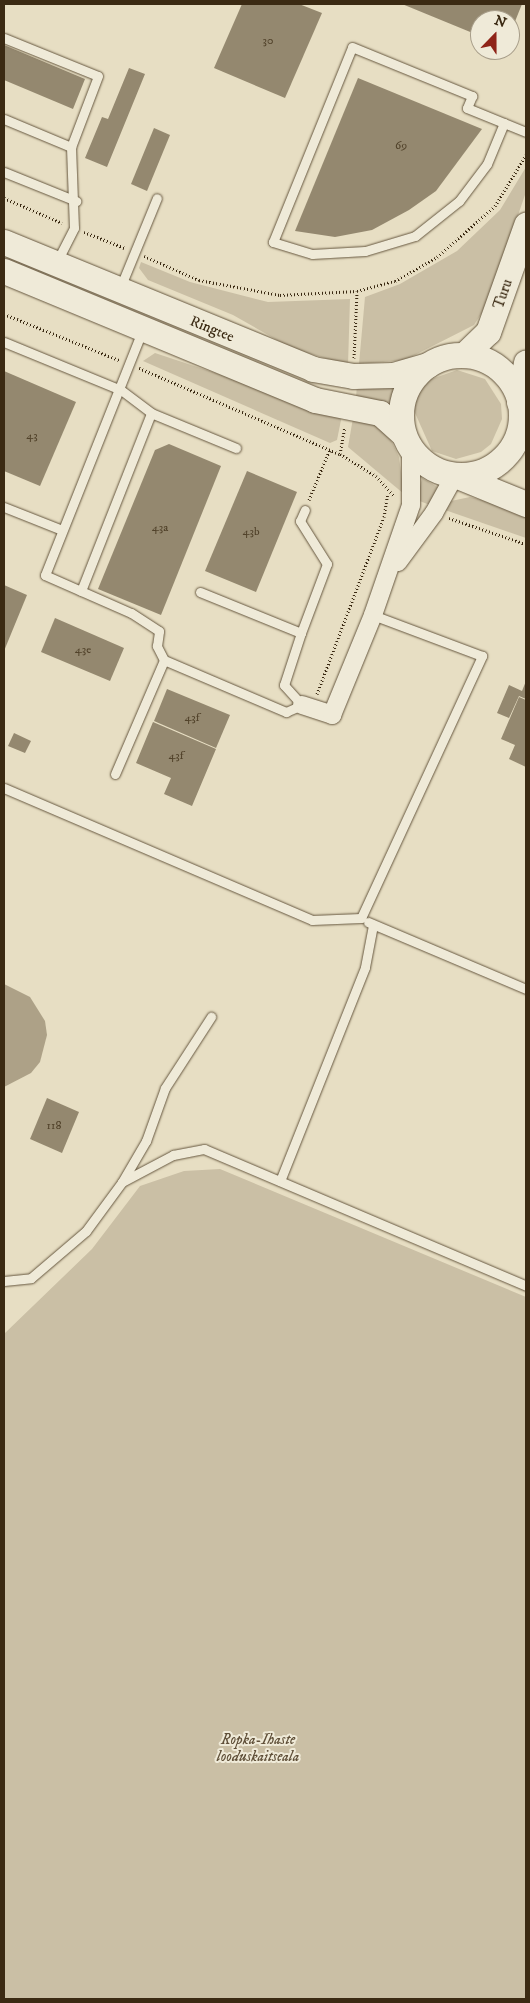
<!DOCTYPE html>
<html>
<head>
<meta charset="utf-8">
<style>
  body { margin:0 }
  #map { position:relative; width:530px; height:2003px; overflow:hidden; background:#e7dec3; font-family:"IM FELL DW Pica",serif }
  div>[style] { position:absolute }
  .green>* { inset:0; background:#cabfa5 }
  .water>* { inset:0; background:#ada187 }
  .building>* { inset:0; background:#94886f }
  .path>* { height:3px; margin-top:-1.5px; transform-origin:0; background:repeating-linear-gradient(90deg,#3b2a13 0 1px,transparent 0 3.5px) }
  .roads { filter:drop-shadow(0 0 1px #66573f) drop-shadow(0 0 1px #66573f) }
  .lane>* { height:9px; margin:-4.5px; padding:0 4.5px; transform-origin:4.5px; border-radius:4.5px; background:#efead8 }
  .street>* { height:18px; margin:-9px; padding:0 9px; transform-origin:9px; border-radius:9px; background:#efead8 }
  .secondary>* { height:25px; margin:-12.5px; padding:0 12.5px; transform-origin:12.5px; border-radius:12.5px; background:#efead8 }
  .secondary>.ring { margin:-12.5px; padding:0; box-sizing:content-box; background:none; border:25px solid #efead8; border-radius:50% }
  span { translate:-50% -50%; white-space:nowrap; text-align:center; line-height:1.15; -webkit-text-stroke:4px #efead8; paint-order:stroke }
  .number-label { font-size:12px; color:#51422a }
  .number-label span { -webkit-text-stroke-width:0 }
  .street-label { font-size:15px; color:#3b2a13 }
  .park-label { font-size:15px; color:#5f4f38; font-style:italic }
  .frame { position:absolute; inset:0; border:5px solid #3b2a13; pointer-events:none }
  .north { position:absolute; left:470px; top:10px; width:50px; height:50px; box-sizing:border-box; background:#efead8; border:1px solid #a79d89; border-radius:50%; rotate:22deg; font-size:14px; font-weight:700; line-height:20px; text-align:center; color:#3b2a13 }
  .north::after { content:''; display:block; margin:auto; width:18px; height:22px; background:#8f2418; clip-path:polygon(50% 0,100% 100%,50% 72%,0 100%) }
</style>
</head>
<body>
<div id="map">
  <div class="green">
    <div style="clip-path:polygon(526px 167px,526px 192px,487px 305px,474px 325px,405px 360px,359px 364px,365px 297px,400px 284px,457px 251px,500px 210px)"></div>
    <div style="clip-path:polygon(141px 262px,190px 282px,268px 302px,350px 299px,348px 365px,291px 348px,233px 315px,148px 280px,139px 268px)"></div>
    <div style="clip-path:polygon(155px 353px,342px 415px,337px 440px,330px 443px,143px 361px)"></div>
    <div style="clip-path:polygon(457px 370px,485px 379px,501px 404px,502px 419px,491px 444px,481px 452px,456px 459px,432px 451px,411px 404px,429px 380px)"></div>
    <div style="clip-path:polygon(357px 384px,400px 384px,393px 403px,356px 398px)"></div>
    <div style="clip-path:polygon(353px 418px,379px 425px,390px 438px,399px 457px,404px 494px,348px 447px)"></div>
    <div style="clip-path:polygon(422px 478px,439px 488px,430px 505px,417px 500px)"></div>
    <div style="clip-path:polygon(470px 497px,526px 512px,526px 538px,445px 510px,451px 501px)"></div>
    <div style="clip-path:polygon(220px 1169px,526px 1297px,526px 1999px,4px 1999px,4px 1334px,92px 1249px,140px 1186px,184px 1171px)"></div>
  </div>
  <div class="water">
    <div style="clip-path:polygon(4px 984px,30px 997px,45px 1021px,47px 1035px,40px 1062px,31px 1073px,4px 1087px)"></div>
  </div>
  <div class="building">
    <div style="clip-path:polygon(242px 4px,299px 4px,322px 13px,285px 98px,214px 68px)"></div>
    <div style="clip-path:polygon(402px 4px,522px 4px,510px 34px,510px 20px,480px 20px,480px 36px)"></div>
    <div style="clip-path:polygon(4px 45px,85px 79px,73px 109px,4px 80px)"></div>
    <div style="clip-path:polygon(129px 68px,145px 74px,107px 167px,85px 158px,102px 117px,108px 119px)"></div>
    <div style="clip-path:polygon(358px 78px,482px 129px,436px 191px,409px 210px,372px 230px,335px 237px,295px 231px)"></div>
    <div style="clip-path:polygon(154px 128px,170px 135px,147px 191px,131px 184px)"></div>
    <div style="clip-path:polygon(4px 371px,76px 402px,40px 486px,4px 471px)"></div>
    <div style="clip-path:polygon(169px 444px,221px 466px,161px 615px,98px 589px,155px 450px)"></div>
    <div style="clip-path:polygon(247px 471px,297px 492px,256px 592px,205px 571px)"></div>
    <div style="clip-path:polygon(4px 585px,27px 595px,4px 651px)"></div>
    <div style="clip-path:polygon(55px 618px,124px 648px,110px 681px,41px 652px)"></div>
    <div style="clip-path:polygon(526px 681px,526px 699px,519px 696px,509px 718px,497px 713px,509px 685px,522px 691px)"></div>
    <div style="clip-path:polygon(167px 689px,230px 715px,216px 748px,154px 721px)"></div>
    <div style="clip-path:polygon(519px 697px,526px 700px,526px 767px,509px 759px,515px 745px,501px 739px)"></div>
    <div style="clip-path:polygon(153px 722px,216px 749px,192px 806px,164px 794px,171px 778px,136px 763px)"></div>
    <div style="clip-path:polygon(14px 733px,31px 741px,25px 753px,8px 746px)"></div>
    <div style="clip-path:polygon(47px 1098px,79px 1112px,62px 1153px,30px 1139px)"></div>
  </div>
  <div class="path">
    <div style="left:4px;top:198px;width:63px;rotate:23.3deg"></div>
    <div style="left:84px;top:232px;width:44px;rotate:21.3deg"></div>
    <div style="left:144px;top:256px;width:60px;rotate:23.6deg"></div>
    <div style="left:199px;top:280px;width:82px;rotate:10.5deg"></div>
    <div style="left:280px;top:295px;width:77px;rotate:-3deg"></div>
    <div style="left:357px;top:291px;width:39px;rotate:-15deg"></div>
    <div style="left:395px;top:281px;width:48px;rotate:-29.7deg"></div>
    <div style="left:437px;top:257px;width:77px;rotate:-41.3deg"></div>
    <div style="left:495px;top:206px;width:60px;rotate:-58.7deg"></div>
    <div style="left:4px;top:314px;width:124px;rotate:21.8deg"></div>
    <div style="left:354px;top:358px;width:67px;rotate:-87.4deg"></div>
    <div style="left:139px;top:368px;width:219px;rotate:23.2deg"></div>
    <div style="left:340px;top:454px;width:42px;rotate:31.4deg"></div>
    <div style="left:376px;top:476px;width:27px;rotate:48deg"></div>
    <div style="left:340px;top:454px;width:27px;rotate:-80deg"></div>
    <div style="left:309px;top:500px;width:55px;rotate:-67.6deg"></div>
    <div style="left:449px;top:518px;width:81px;rotate:18.7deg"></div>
    <div style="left:317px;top:694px;width:189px;rotate:-69.3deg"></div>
    <div style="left:384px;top:517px;width:24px;rotate:-81deg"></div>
  </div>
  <div class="roads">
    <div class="lane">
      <div style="left:4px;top:38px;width:101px;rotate:22deg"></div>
      <div style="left:98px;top:76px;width:76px;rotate:110.8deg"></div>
      <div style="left:4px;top:119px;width:73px;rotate:22.7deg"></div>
      <div style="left:71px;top:147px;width:81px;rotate:87.9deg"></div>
      <div style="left:74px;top:228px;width:38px;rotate:117deg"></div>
      <div style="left:504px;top:123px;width:44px;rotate:112.5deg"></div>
      <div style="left:487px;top:164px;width:46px;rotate:127.1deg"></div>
      <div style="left:459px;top:201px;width:56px;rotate:141.5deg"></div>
      <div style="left:415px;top:236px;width:52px;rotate:163.3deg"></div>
      <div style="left:365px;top:251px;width:53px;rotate:176.8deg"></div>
      <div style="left:312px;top:254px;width:41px;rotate:-162.9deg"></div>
      <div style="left:273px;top:242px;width:210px;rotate:-67.9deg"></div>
      <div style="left:352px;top:47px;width:130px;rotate:22.2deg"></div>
      <div style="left:472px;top:96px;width:13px;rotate:113deg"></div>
      <div style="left:467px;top:108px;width:64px;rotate:22.1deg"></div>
      <div style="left:4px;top:172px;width:78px;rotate:21.9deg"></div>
      <div style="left:120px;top:288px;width:97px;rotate:-67.7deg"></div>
      <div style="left:4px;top:342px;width:126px;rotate:22.3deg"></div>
      <div style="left:121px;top:390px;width:38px;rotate:37deg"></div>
      <div style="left:151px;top:413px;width:92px;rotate:22.4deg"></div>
      <div style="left:4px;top:507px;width:62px;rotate:21.6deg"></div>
      <div style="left:81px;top:591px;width:191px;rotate:-68.5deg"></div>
      <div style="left:301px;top:633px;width:74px;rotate:-69.4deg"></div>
      <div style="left:327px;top:564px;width:51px;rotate:-122.1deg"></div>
      <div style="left:300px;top:521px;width:12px;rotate:-66deg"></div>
      <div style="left:164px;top:660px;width:133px;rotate:23.1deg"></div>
      <div style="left:286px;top:712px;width:17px;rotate:-24deg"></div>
      <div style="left:302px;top:705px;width:27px;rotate:-132deg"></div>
      <div style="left:284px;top:685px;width:55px;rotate:-71.9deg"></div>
      <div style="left:301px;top:633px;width:109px;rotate:-157.9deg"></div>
      <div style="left:115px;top:774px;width:124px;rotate:-66.7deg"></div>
      <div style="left:164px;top:660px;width:16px;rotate:-117deg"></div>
      <div style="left:157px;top:646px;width:15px;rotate:-82deg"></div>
      <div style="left:159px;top:631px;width:33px;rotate:-147deg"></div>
      <div style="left:131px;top:613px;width:94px;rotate:-156.2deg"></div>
      <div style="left:45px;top:575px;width:265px;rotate:-68.3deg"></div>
      <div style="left:4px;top:788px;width:335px;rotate:23.2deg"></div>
      <div style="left:312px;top:920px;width:49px;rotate:-2.3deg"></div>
      <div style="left:361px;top:918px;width:289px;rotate:-65.2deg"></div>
      <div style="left:482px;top:656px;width:116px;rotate:-159.4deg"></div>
      <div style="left:368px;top:922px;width:172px;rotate:23deg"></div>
      <div style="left:280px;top:1181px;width:230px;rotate:-68.3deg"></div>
      <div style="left:365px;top:967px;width:43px;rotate:-79.2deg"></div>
      <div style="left:122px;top:1182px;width:58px;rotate:-27.9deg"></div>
      <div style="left:173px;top:1155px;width:32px;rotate:-11deg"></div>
      <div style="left:204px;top:1149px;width:350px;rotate:23deg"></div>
      <div style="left:4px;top:1281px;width:27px;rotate:-6deg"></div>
      <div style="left:31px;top:1278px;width:72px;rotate:-40.5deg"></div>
      <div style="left:86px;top:1231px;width:61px;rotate:-53.7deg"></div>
      <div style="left:122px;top:1182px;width:48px;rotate:-59.7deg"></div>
      <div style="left:146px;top:1141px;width:56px;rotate:-70.3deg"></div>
      <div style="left:165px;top:1088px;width:85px;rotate:-57.1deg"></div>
    </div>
    <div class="street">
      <div style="left:398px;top:562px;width:61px;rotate:-53.7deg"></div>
      <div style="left:434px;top:513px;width:43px;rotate:-61.1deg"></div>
      <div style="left:302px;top:705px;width:32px;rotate:18deg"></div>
      <div style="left:332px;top:715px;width:108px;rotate:-67.7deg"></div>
      <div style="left:373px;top:615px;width:116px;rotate:-70.9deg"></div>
      <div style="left:411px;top:505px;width:56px;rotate:-90deg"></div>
    </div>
    <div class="secondary">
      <div style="left:4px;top:242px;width:334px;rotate:22.3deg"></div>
      <div style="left:313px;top:369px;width:41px;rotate:9.9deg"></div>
      <div style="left:353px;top:376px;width:40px;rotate:-1.4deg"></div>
      <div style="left:393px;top:375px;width:36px;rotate:-16deg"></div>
      <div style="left:4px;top:271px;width:337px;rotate:22.5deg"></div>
      <div style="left:315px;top:400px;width:66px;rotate:11.3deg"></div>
      <div style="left:380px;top:413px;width:31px;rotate:42deg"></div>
      <div style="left:464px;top:355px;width:33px;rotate:-44deg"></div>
      <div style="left:488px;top:332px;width:114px;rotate:-70.4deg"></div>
      <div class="ring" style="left:401px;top:355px;width:95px;height:95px"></div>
      <div style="left:519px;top:402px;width:40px;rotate:-80deg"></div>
      <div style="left:455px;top:475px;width:77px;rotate:22.2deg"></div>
    </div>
  </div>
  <div class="number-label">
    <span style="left:268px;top:41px">30</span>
    <span style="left:401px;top:146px">69</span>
    <span style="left:32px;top:436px">43</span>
    <span style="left:160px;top:528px">43a</span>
    <span style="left:251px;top:532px">43b</span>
    <span style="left:83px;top:650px">43e</span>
    <span style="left:192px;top:718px">43f</span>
    <span style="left:176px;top:756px">43f</span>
    <span style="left:54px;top:1126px">118</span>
  </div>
  <div class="street-label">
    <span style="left:503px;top:294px;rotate:-71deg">Turu</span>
    <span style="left:212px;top:329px;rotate:22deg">Ringtee</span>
  </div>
  <div class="park-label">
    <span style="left:258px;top:1748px">Ropka-Ihaste<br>looduskaitseala</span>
  </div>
  <div class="frame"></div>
  <div class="north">N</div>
</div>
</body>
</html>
